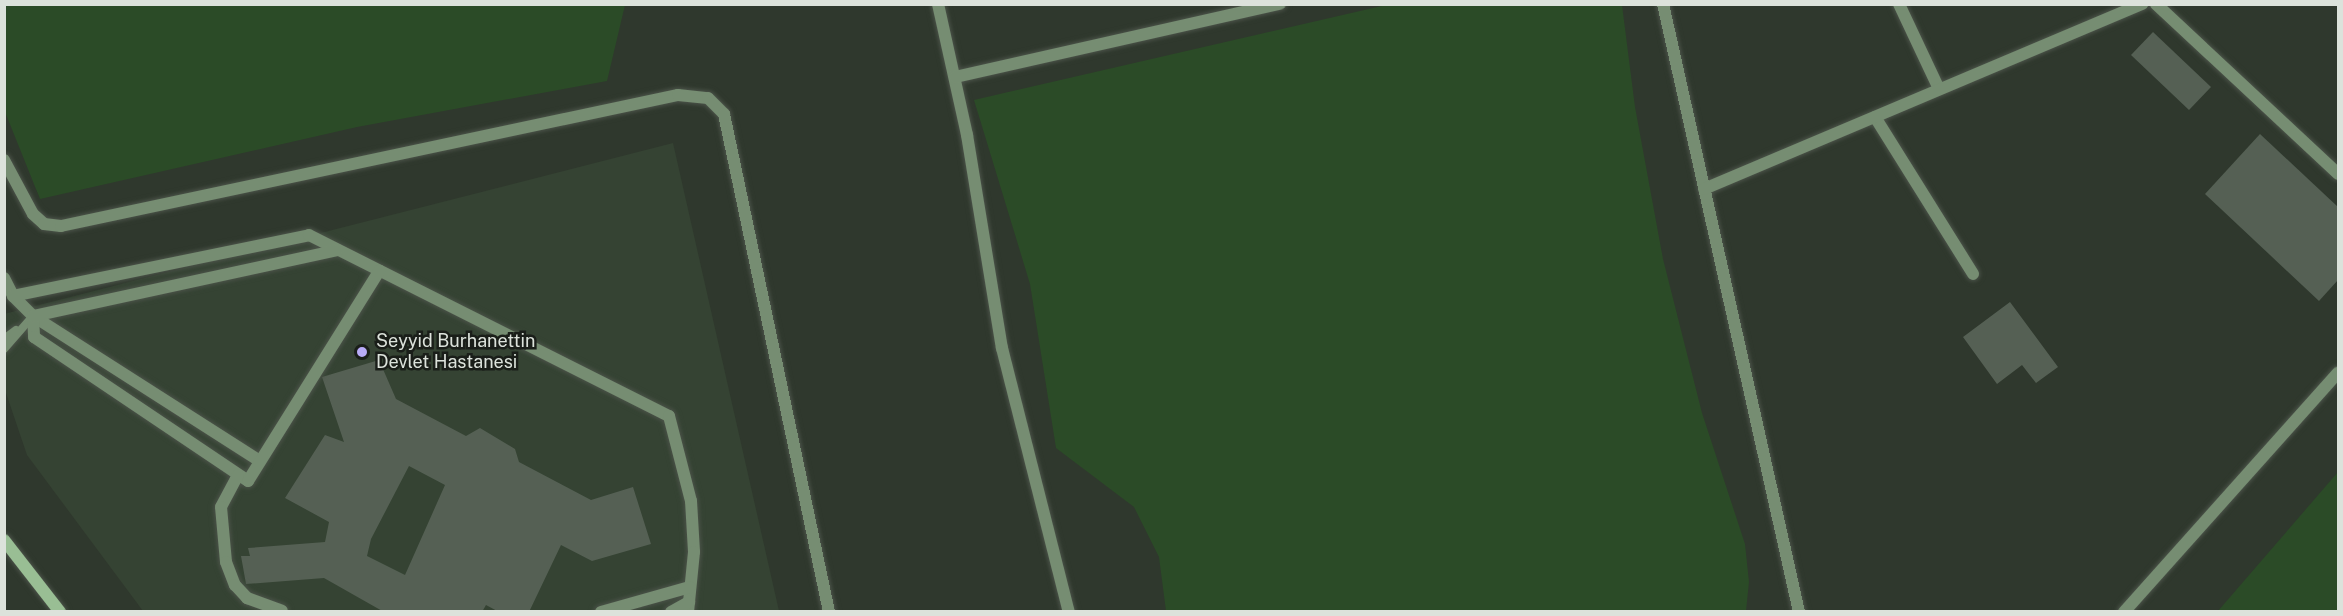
<!DOCTYPE html>
<html>
<head>
<meta charset="utf-8">
<style>
  body { margin:0 }
  #map { position:relative; width:2343px; height:616px; overflow:hidden; background:#2f382d; font-family:"Public Sans",sans-serif }
  div>[style] { position:absolute }
  .built>* { inset:0; background:#354333 }
  .green>* { inset:0; background:#2b4b27 }
  .building>* { inset:0; background:#556054 }
  .roads { filter:drop-shadow(0 0 2px #4b5349) drop-shadow(0 0 2px #4b5349) }
  .lane>* { height:8px; margin:-4px; padding:0 4px; transform-origin:4px; border-radius:4px; background:#768d72 }
  .street>* { height:12px; margin:-6px; padding:0 6px; transform-origin:6px; border-radius:6px; background:#768d72 }
  .secondary>* { height:12px; margin:-6px; padding:0 6px; transform-origin:6px; border-radius:6px; background:#99be94 }
  .dots>* { width:16px; height:16px; translate:-50% -50%; box-sizing:border-box; border:3px solid #1a1e19; border-radius:50% }
  span { translate:-50% -50%; white-space:nowrap; text-align:center; line-height:1.15; -webkit-text-stroke:5px #1a1e19; paint-order:stroke }
  .poi-label { font-size:18px; color:#dce2db }
  .left { translate:0 -50%; text-align:left }
  .frame { position:absolute; inset:0; border:6px solid #dce2db; pointer-events:none }
</style>
</head>
<body>
<div id="map">
  <div class="built">
    <div style="clip-path:polygon(673px 143px,779px 611px,143px 611px,27px 455px,5px 390px,4px 314px)"></div>
  </div>
  <div class="green">
    <div style="clip-path:polygon(5px 4px,625px 4px,625px 5px,607px 81px,357px 127px,40px 199px,5px 112px)"></div>
    <div style="clip-path:polygon(1386px 5px,1622px 5px,1635px 107px,1663px 259px,1702px 413px,1745px 544px,1749px 582px,1746px 611px,1166px 611px,1159px 557px,1134px 507px,1056px 448px,1030px 284px,974px 100px)"></div>
    <div style="clip-path:polygon(2338px 472px,2338px 611px,2218px 611px)"></div>
  </div>
  <div class="building">
    <div style="clip-path:polygon(2153px 32px,2211px 87px,2189px 110px,2131px 55px)"></div>
    <div style="clip-path:polygon(2260px 134px,2338px 207px,2338px 280px,2319px 301px,2205px 194px)"></div>
    <div style="clip-path:polygon(2010px 302px,2058px 367px,2036px 383px,2022px 365px,1997px 384px,1963px 337px)"></div>
    <div style="clip-path:polygon(evenodd,379px 360px,396px 399px,466px 436px,480px 428px,515px 449px,519px 462px,591px 500px,633px 487px,651px 544px,592px 561px,561px 545px,529px 612px,499px 612px,486px 605px,482px 612px,384px 612px,324px 578px,246px 584px,241px 556px,250px 556px,248px 548px,325px 542px,329px 522px,285px 498px,325px 435px,344px 442px,322px 377px,379px 360px,409px 466px,445px 485px,405px 575px,367px 556px,371px 539px,409px 466px)"></div>
  </div>
  <div class="roads">
    <div class="lane">
      <div style="left:4px;top:339px;width:15px;rotate:-37deg"></div>
      <div style="left:4px;top:349px;width:44px;rotate:-48.7deg"></div>
    </div>
    <div class="street">
      <div style="left:938px;top:4px;width:134px;rotate:77.5deg"></div>
      <div style="left:967px;top:135px;width:216px;rotate:80.7deg"></div>
      <div style="left:1002px;top:348px;width:272px;rotate:75.8deg"></div>
      <div style="left:1663px;top:4px;width:623px;rotate:77.39deg"></div>
      <div style="left:1899px;top:4px;width:94px;rotate:64.8deg"></div>
      <div style="left:2156px;top:4px;width:249px;rotate:43deg"></div>
      <div style="left:955px;top:77px;width:333px;rotate:-12.7deg"></div>
      <div style="left:1875px;top:117px;width:185px;rotate:58deg"></div>
      <div style="left:4px;top:160px;width:61px;rotate:61.8deg"></div>
      <div style="left:33px;top:214px;width:15px;rotate:42deg"></div>
      <div style="left:44px;top:224px;width:17px;rotate:7deg"></div>
      <div style="left:61px;top:226px;width:631px;rotate:-11.99deg"></div>
      <div style="left:678px;top:95px;width:30px;rotate:6deg"></div>
      <div style="left:708px;top:98px;width:23px;rotate:45deg"></div>
      <div style="left:724px;top:114px;width:509px;rotate:78.09deg"></div>
      <div style="left:1704px;top:189px;width:476px;rotate:-22.9deg"></div>
      <div style="left:4px;top:278px;width:20px;rotate:63deg"></div>
      <div style="left:13px;top:296px;width:28px;rotate:45deg"></div>
      <div style="left:33px;top:316px;width:269px;rotate:32.6deg"></div>
      <div style="left:13px;top:296px;width:302px;rotate:-11.6deg"></div>
      <div style="left:309px;top:235px;width:403px;rotate:26.7deg"></div>
      <div style="left:669px;top:416px;width:88px;rotate:75.5deg"></div>
      <div style="left:691px;top:501px;width:51px;rotate:86.6deg"></div>
      <div style="left:694px;top:552px;width:60px;rotate:95.7deg"></div>
      <div style="left:33px;top:316px;width:21px;rotate:87deg"></div>
      <div style="left:34px;top:337px;width:258px;rotate:33.9deg"></div>
      <div style="left:248px;top:481px;width:248px;rotate:-58deg"></div>
      <div style="left:33px;top:316px;width:311px;rotate:-12.2deg"></div>
      <div style="left:238px;top:475px;width:36px;rotate:118deg"></div>
      <div style="left:221px;top:507px;width:55px;rotate:84.8deg"></div>
      <div style="left:226px;top:562px;width:25px;rotate:69deg"></div>
      <div style="left:235px;top:585px;width:18px;rotate:47deg"></div>
      <div style="left:247px;top:598px;width:37px;rotate:20deg"></div>
      <div style="left:601px;top:612px;width:92px;rotate:-15.7deg"></div>
      <div style="left:671px;top:612px;width:21px;rotate:-29deg"></div>
      <div style="left:2124px;top:612px;width:321px;rotate:-48.2deg"></div>
    </div>
    <div class="secondary">
      <div style="left:4px;top:540px;width:91px;rotate:52.1deg"></div>
    </div>
  </div>
  <div class="dots">
    <div style="left:362px;top:352px;background:#b8abf7"></div>
  </div>
  <div class="poi-label">
    <span class="left" style="left:376px;top:352px">Seyyid Burhanettin<br>Devlet Hastanesi</span>
  </div>
  <div class="frame"></div>
</div>
</body>
</html>
